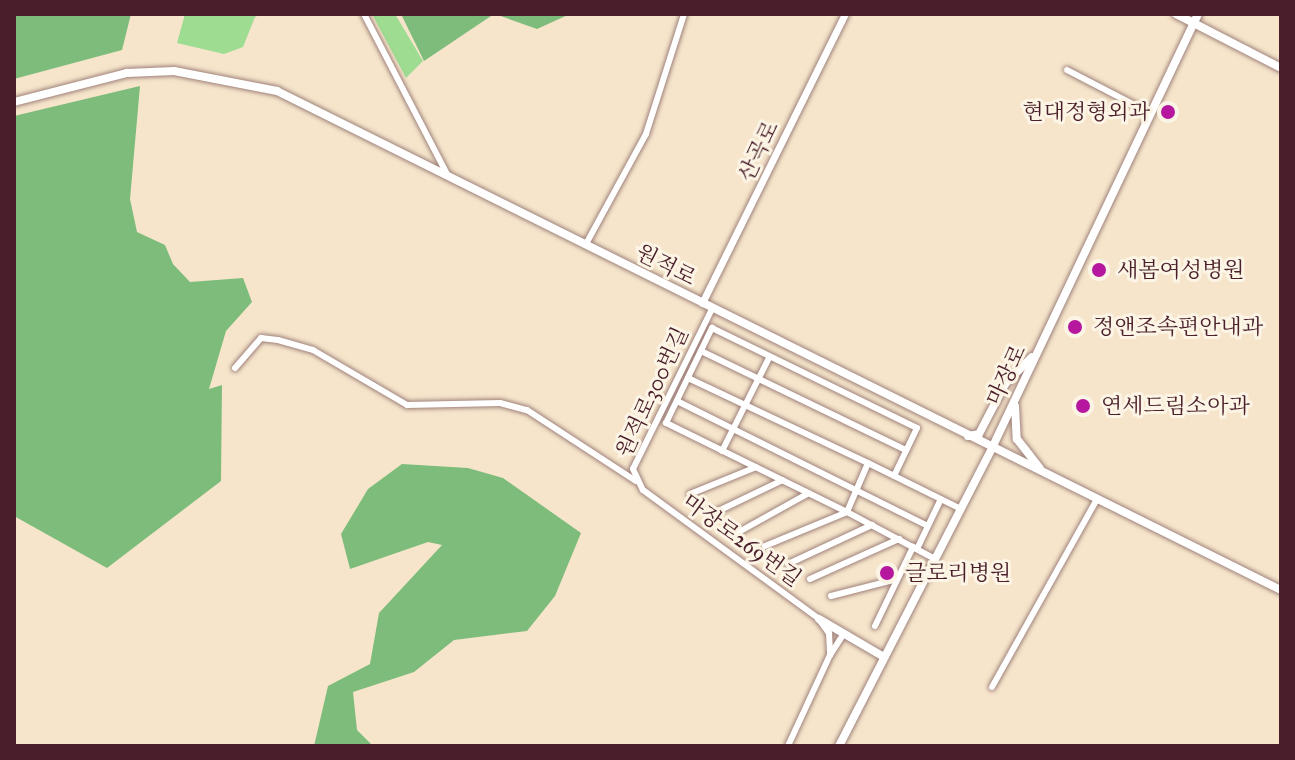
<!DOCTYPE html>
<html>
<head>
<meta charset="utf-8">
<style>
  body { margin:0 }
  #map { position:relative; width:1295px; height:760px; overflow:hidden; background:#f6e5cb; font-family:"IM FELL Great Primer","Noto Serif KR",serif }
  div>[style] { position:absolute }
  .green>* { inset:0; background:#9ddc91 }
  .forest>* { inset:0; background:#7ebc7b }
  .roads { filter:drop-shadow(0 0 2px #a0827b) drop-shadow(0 0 2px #a0827b) }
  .minor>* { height:6px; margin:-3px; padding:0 3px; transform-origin:3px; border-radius:3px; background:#fff }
  .tertiary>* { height:7px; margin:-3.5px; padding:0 3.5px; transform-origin:3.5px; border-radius:3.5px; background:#fff }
  .secondary>* { height:8px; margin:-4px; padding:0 4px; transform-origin:4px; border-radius:4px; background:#fff }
  .dots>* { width:22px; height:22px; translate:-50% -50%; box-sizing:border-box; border:4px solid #fcf5e5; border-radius:50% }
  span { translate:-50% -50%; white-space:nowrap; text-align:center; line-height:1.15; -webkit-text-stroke:6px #fcf5e5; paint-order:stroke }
  .poi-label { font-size:22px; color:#4a1f2b }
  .right { translate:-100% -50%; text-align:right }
  .left { translate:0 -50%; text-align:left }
  .street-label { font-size:22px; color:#4a1f2b }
  .frame { position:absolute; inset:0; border:16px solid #4a1f2b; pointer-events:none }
</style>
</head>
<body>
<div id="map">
  <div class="green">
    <div style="clip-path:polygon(185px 14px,262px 14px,255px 17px,243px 47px,224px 54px,177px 43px)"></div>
    <div style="clip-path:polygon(372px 14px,395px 14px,423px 61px,406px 78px)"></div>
  </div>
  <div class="forest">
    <div style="clip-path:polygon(14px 14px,131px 14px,122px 50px,14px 79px)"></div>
    <div style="clip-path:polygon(401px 14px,494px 14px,424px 61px)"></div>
    <div style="clip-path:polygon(495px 14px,570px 14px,537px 29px)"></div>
    <div style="clip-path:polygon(140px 86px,130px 199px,137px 232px,165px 245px,173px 264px,190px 282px,243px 278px,252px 302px,226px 331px,209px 389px,222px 385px,221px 481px,107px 568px,14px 516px,14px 116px)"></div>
    <div style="clip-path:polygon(402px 464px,468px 468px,503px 478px,581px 533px,555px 596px,527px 631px,454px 640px,414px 672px,353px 692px,357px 730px,373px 746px,314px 746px,328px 686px,370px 664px,379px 613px,442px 545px,428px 542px,350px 569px,341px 534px,368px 489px)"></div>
  </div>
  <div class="roads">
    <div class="minor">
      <div style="left:364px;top:14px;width:180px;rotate:62.6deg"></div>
      <div style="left:1067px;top:70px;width:93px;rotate:27.4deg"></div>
      <div style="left:586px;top:244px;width:125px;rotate:-61.4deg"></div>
      <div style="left:646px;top:134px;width:126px;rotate:-72.4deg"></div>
      <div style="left:712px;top:309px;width:178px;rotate:116.3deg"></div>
      <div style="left:633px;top:469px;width:23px;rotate:65deg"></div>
      <div style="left:643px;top:490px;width:217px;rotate:36.2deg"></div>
      <div style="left:818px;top:618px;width:19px;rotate:54deg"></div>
      <div style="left:829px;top:633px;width:22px;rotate:87deg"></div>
      <div style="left:830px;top:655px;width:100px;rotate:114.8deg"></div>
      <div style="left:701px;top:351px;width:228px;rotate:25.8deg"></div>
      <div style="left:235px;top:368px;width:40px;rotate:-49deg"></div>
      <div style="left:261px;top:338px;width:17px;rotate:7deg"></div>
      <div style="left:278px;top:340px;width:36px;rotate:16deg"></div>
      <div style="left:313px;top:350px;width:109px;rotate:30.3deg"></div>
      <div style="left:407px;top:405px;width:93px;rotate:-1.2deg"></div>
      <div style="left:500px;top:403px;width:28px;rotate:15deg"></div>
      <div style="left:527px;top:410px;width:130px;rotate:33.1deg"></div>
      <div style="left:688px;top:378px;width:199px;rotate:25.3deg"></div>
      <div style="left:677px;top:401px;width:280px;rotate:26.5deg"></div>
      <div style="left:722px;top:451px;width:106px;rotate:-63.2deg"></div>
      <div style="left:690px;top:494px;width:71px;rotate:-22.2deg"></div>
      <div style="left:847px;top:512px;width:202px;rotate:-153.8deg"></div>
      <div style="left:666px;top:423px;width:106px;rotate:-64.2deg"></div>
      <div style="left:712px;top:328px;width:228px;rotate:26deg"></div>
      <div style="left:917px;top:428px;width:53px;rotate:115.6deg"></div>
      <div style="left:714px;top:513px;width:76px;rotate:-25.6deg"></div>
      <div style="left:737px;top:533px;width:82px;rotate:-29.1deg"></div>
      <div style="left:765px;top:546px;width:89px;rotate:-22.5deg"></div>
      <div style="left:917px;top:549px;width:55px;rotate:-64.4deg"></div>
      <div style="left:935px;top:559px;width:100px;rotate:-151.9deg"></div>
      <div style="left:847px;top:512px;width:53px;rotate:-66.8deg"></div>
      <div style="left:868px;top:463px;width:104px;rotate:26.3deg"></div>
      <div style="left:788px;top:564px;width:93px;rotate:-24.9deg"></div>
      <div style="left:810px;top:579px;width:98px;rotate:-24.2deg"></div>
      <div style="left:831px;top:596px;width:68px;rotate:-14.4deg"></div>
      <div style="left:875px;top:626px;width:88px;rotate:-64.3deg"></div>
      <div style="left:830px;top:655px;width:24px;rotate:-57deg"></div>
      <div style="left:992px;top:687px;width:215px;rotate:-60.8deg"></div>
    </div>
    <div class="tertiary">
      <div style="left:702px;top:303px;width:322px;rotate:-63.7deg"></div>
    </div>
    <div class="secondary">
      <div style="left:1176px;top:14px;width:118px;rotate:27.2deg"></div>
      <div style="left:14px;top:102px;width:117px;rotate:-14.4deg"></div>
      <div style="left:127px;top:73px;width:47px;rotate:-2.4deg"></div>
      <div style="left:174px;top:71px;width:105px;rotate:11deg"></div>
      <div style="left:277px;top:91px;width:1121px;rotate:26.43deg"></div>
      <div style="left:1015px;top:406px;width:33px;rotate:87deg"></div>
      <div style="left:1017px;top:439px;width:37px;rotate:52deg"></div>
      <div style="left:968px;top:436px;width:11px;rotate:-10deg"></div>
      <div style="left:979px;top:434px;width:56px;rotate:-62.5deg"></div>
      <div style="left:1005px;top:384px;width:38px;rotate:-45deg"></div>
      <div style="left:819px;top:619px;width:75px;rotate:30.3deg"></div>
      <div style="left:839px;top:746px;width:335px;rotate:-62.8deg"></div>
      <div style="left:992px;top:448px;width:480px;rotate:-64.6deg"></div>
    </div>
  </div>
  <div class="dots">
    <div style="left:1168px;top:112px;background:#b5179e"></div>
    <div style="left:1099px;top:270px;background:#b5179e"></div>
    <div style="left:1075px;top:327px;background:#b5179e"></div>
    <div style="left:1083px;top:406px;background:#b5179e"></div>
    <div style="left:887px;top:573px;background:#b5179e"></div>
  </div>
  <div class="poi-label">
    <span class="right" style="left:1150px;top:112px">현대정형외과</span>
    <span class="left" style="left:1117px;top:270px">새봄여성병원</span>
    <span class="left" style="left:1093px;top:327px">정앤조속편안내과</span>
    <span class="left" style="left:1101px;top:406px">연세드림소아과</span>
    <span class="left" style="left:905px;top:573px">글로리병원</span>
  </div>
  <div class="street-label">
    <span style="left:758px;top:151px;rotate:-64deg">산곡로</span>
    <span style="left:666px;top:265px;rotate:27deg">원적로</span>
    <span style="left:1006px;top:375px;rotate:-65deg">마장로</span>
    <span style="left:652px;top:392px;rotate:-65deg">원적로300번길</span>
    <span style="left:742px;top:540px;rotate:36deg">마장로269번길</span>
  </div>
  <div class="frame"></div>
</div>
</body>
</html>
